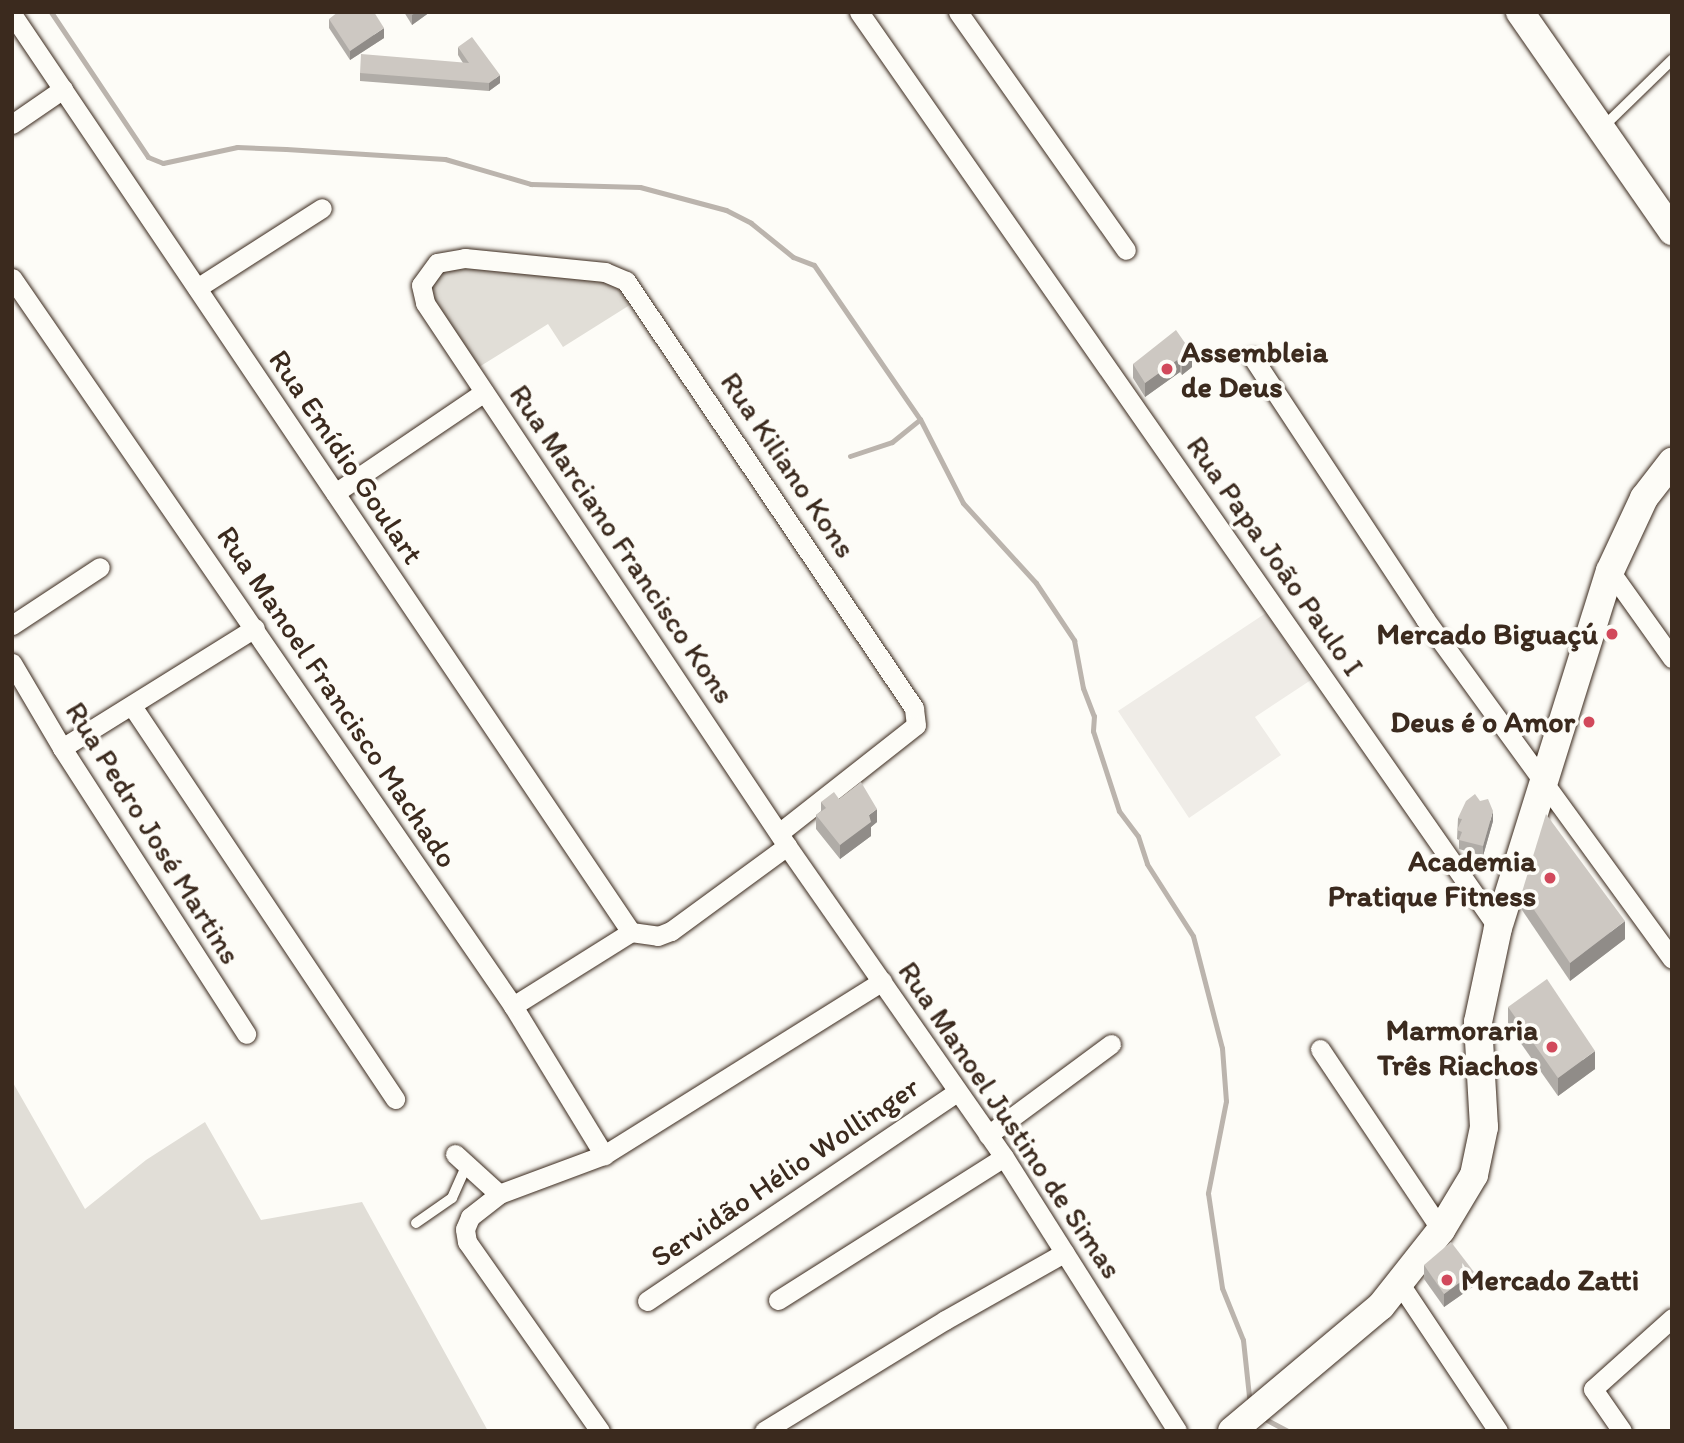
<!DOCTYPE html>
<html>
<head>
<meta charset="utf-8">
<style>
  body { margin:0 }
  #map { position:relative; width:1684px; height:1443px; overflow:hidden; background:#fdfcf7; font-family:Itim,sans-serif }
  div>[style] { position:absolute }
  .built>* { inset:0; background:#efece7 }
  .green>* { inset:0; background:#e1ded7 }
  .stream>* { height:5px; margin:-2.5px; padding:0 2.5px; transform-origin:2.5px; border-radius:2.5px; background:#bbb4ad }
  .roads { filter:drop-shadow(0 0 2px #3b2a1e) drop-shadow(0 0 2px #3b2a1e) }
  .lane>* { height:10px; margin:-5px; padding:0 5px; transform-origin:5px; border-radius:5px; background:#fdfcf7 }
  .street>* { height:19px; margin:-9.5px; padding:0 9.5px; transform-origin:9.5px; border-radius:9.5px; background:#fdfcf7 }
  .secondary>* { height:28px; margin:-14px; padding:0 14px; transform-origin:14px; border-radius:14px; background:#fdfcf7 }
  .wall>* { inset:0; background:#b0aca7 }
  .shaded-wall>* { inset:0; background:#908c88 }
  .building>* { inset:0; background:#cdc8c2 }
  .dots>* { width:19px; height:19px; translate:-50% -50%; box-sizing:border-box; border:4px solid #fdfcf7; border-radius:50% }
  span { translate:-50% -50%; white-space:nowrap; text-align:center; line-height:1.15; -webkit-text-stroke:7px #fdfcf7; paint-order:stroke }
  .poi-label { font-size:30px; color:#3b2a1e; font-weight:700 }
  .left { translate:0 -50%; text-align:left }
  .right { translate:-100% -50%; text-align:right }
  .street-label { font-size:30px; color:#3b2a1e }
  .frame { position:absolute; inset:0; border:14px solid #3b2a1e; pointer-events:none }
</style>
</head>
<body>
<div id="map">
  <div class="built">
    <div style="clip-path:polygon(1266px 613px,1311px 680px,1255px 717px,1281px 755px,1189px 818px,1118px 711px)"></div>
  </div>
  <div class="green">
    <div style="clip-path:polygon(452px 266px,607px 279px,633px 303px,563px 347px,548px 324px,479px 367px,433px 301px,430px 280px,437px 271px)"></div>
    <div style="clip-path:polygon(12px 1081px,85px 1209px,146px 1160px,205px 1122px,261px 1220px,362px 1202px,488px 1431px,12px 1431px)"></div>
  </div>
  <div class="stream">
    <div style="left:51px;top:12px;width:174px;rotate:56.2deg"></div>
    <div style="left:148px;top:157px;width:16px;rotate:22deg"></div>
    <div style="left:163px;top:163px;width:76px;rotate:-12.2deg"></div>
    <div style="left:237px;top:147px;width:49px;rotate:2.3deg"></div>
    <div style="left:286px;top:149px;width:159px;rotate:3.6deg"></div>
    <div style="left:445px;top:159px;width:90px;rotate:16.2deg"></div>
    <div style="left:531px;top:184px;width:109px;rotate:1.6deg"></div>
    <div style="left:640px;top:187px;width:89px;rotate:15deg"></div>
    <div style="left:726px;top:210px;width:28px;rotate:27deg"></div>
    <div style="left:751px;top:223px;width:54px;rotate:39deg"></div>
    <div style="left:793px;top:257px;width:22px;rotate:21deg"></div>
    <div style="left:814px;top:265px;width:187px;rotate:55.5deg"></div>
    <div style="left:920px;top:419px;width:94px;rotate:62.9deg"></div>
    <div style="left:963px;top:503px;width:108px;rotate:47.6deg"></div>
    <div style="left:1036px;top:583px;width:69px;rotate:56.3deg"></div>
    <div style="left:1074px;top:640px;width:49px;rotate:79.4deg"></div>
    <div style="left:1083px;top:688px;width:30px;rotate:69deg"></div>
    <div style="left:1094px;top:716px;width:15px;rotate:94deg"></div>
    <div style="left:1093px;top:731px;width:84px;rotate:72deg"></div>
    <div style="left:1119px;top:811px;width:31px;rotate:53deg"></div>
    <div style="left:1138px;top:836px;width:29px;rotate:72deg"></div>
    <div style="left:1147px;top:864px;width:85px;rotate:57.4deg"></div>
    <div style="left:1193px;top:936px;width:116px;rotate:75.5deg"></div>
    <div style="left:1222px;top:1048px;width:53px;rotate:85.7deg"></div>
    <div style="left:1226px;top:1101px;width:94px;rotate:101.1deg"></div>
    <div style="left:1208px;top:1193px;width:96px;rotate:81.6deg"></div>
    <div style="left:1222px;top:1288px;width:56px;rotate:68deg"></div>
    <div style="left:1243px;top:1340px;width:65px;rotate:83.9deg"></div>
    <div style="left:850px;top:456px;width:44px;rotate:-18.4deg"></div>
    <div style="left:892px;top:442px;width:36px;rotate:-39deg"></div>
    <div style="left:1267px;top:1420px;width:24px;rotate:28deg"></div>
  </div>
  <div class="roads">
    <div class="lane">
      <div style="left:1602px;top:128px;width:98px;rotate:-44.2deg"></div>
      <div style="left:416px;top:1223px;width:44px;rotate:-34.8deg"></div>
      <div style="left:452px;top:1198px;width:36px;rotate:-66deg"></div>
    </div>
    <div class="street">
      <div style="left:859px;top:12px;width:1117px;rotate:55.1deg"></div>
      <div style="left:958px;top:12px;width:291px;rotate:54.8deg"></div>
      <div style="left:12px;top:14px;width:1107px;rotate:56.01deg"></div>
      <div style="left:12px;top:124px;width:62px;rotate:-34.5deg"></div>
      <div style="left:12px;top:278px;width:884px;rotate:55.46deg"></div>
      <div style="left:513px;top:1006px;width:175px;rotate:58.6deg"></div>
      <div style="left:197px;top:288px;width:148px;rotate:-32.6deg"></div>
      <div style="left:1253px;top:358px;width:313px;rotate:56.6deg"></div>
      <div style="left:1425px;top:619px;width:420px;rotate:54deg"></div>
      <div style="left:335px;top:493px;width:180px;rotate:-34.1deg"></div>
      <div style="left:1610px;top:571px;width:107px;rotate:54.5deg"></div>
      <div style="left:12px;top:625px;width:105px;rotate:-33.4deg"></div>
      <div style="left:12px;top:663px;width:99px;rotate:59.5deg"></div>
      <div style="left:62px;top:748px;width:340px;rotate:57.2deg"></div>
      <div style="left:132px;top:706px;width:473px;rotate:56.2deg"></div>
      <div style="left:62px;top:748px;width:227px;rotate:-31.9deg"></div>
      <div style="left:779px;top:833px;width:174px;rotate:-38.2deg"></div>
      <div style="left:916px;top:725px;width:17px;rotate:-97deg"></div>
      <div style="left:914px;top:708px;width:515px;rotate:-124deg"></div>
      <div style="left:626px;top:281px;width:23px;rotate:-157deg"></div>
      <div style="left:605px;top:272px;width:141px;rotate:-174.3deg"></div>
      <div style="left:465px;top:258px;width:28px;rotate:170deg"></div>
      <div style="left:437px;top:263px;width:27px;rotate:126deg"></div>
      <div style="left:421px;top:285px;width:18px;rotate:77deg"></div>
      <div style="left:425px;top:303px;width:653px;rotate:56.31deg"></div>
      <div style="left:787px;top:846px;width:379px;rotate:55.1deg"></div>
      <div style="left:1004px;top:1157px;width:324px;rotate:57.7deg"></div>
      <div style="left:631px;top:932px;width:27px;rotate:8deg"></div>
      <div style="left:658px;top:936px;width:14px;rotate:-21deg"></div>
      <div style="left:671px;top:931px;width:144px;rotate:-36.2deg"></div>
      <div style="left:513px;top:1006px;width:139px;rotate:-32.1deg"></div>
      <div style="left:1320px;top:1049px;width:218px;rotate:56.2deg"></div>
      <div style="left:988px;top:1135px;width:153px;rotate:-36.5deg"></div>
      <div style="left:455px;top:1154px;width:59px;rotate:42.3deg"></div>
      <div style="left:1400px;top:1284px;width:177px;rotate:56.3deg"></div>
      <div style="left:778px;top:1300px;width:267px;rotate:-32.3deg"></div>
      <div style="left:647px;top:1301px;width:374px;rotate:-34deg"></div>
      <div style="left:600px;top:1431px;width:231px;rotate:-125.1deg"></div>
      <div style="left:467px;top:1242px;width:13px;rotate:-99deg"></div>
      <div style="left:465px;top:1229px;width:13px;rotate:-67deg"></div>
      <div style="left:470px;top:1217px;width:37px;rotate:-38deg"></div>
      <div style="left:499px;top:1194px;width:112px;rotate:-20.4deg"></div>
      <div style="left:604px;top:1155px;width:328px;rotate:-32deg"></div>
      <div style="left:764px;top:1431px;width:212px;rotate:-31.5deg"></div>
      <div style="left:945px;top:1320px;width:137px;rotate:-29.4deg"></div>
      <div style="left:1622px;top:1431px;width:51px;rotate:-124.6deg"></div>
      <div style="left:1593px;top:1389px;width:106px;rotate:-41.9deg"></div>
    </div>
    <div class="secondary">
      <div style="left:1520px;top:12px;width:267px;rotate:55.2deg"></div>
      <div style="left:1232px;top:1431px;width:194px;rotate:-40deg"></div>
      <div style="left:1381px;top:1306px;width:97px;rotate:-51.7deg"></div>
      <div style="left:1441px;top:1230px;width:64px;rotate:-59deg"></div>
      <div style="left:1474px;top:1175px;width:49px;rotate:-78.2deg"></div>
      <div style="left:1484px;top:1127px;width:105px;rotate:-93.3deg"></div>
      <div style="left:1478px;top:1022px;width:96px;rotate:-78deg"></div>
      <div style="left:1498px;top:928px;width:374px;rotate:-72.6deg"></div>
      <div style="left:1610px;top:571px;width:81px;rotate:-65deg"></div>
      <div style="left:1644px;top:498px;width:46px;rotate:-52.1deg"></div>
    </div>
  </div>
  <div class="wall">
    <div style="clip-path:polygon(404px 12px,430px 12px,412px 25px)"></div>
    <div style="clip-path:polygon(329px 19px,384px 38px,350px 60px,329px 28px)"></div>
    <div style="clip-path:polygon(458px 47px,500px 83px,489px 91px,360px 81px,360px 73px,463px 63px,458px 55px)"></div>
    <div style="clip-path:polygon(1192px 353px,1192px 367px,1182px 375px,1180px 372px,1145px 397px,1133px 378px,1133px 364px)"></div>
    <div style="clip-path:polygon(839px 799px,877px 822px,871px 827px,871px 836px,840px 859px,816px 829px,816px 815px,821px 811px,821px 802px)"></div>
    <div style="clip-path:polygon(1458px 818px,1493px 821px,1483px 856px,1459px 849px,1459px 840px,1457px 839px)"></div>
    <div style="clip-path:polygon(1522px 892px,1625px 939px,1570px 981px,1522px 910px)"></div>
    <div style="clip-path:polygon(1508px 1007px,1595px 1069px,1558px 1096px,1508px 1025px)"></div>
    <div style="clip-path:polygon(1424px 1265px,1474px 1286px,1444px 1307px,1424px 1279px)"></div>
  </div>
  <div class="shaded-wall">
    <div style="clip-path:polygon(417px 12px,430px 12px,412px 25px,412px 15px)"></div>
    <div style="clip-path:polygon(384px 28px,384px 38px,350px 60px,350px 51px)"></div>
    <div style="clip-path:polygon(500px 75px,500px 83px,489px 91px,489px 83px)"></div>
    <div style="clip-path:polygon(1192px 353px,1192px 367px,1182px 375px,1182px 361px)"></div>
    <div style="clip-path:polygon(1180px 358px,1180px 372px,1145px 397px,1145px 383px)"></div>
    <div style="clip-path:polygon(877px 809px,877px 822px,871px 827px,871px 836px,840px 859px,840px 845px,869px 815px)"></div>
    <div style="clip-path:polygon(1493px 811px,1493px 821px,1483px 856px,1483px 846px)"></div>
    <div style="clip-path:polygon(1625px 921px,1625px 939px,1570px 981px,1570px 963px)"></div>
    <div style="clip-path:polygon(1595px 1051px,1595px 1069px,1558px 1096px,1558px 1078px)"></div>
    <div style="clip-path:polygon(1474px 1272px,1474px 1286px,1444px 1307px,1444px 1294px)"></div>
  </div>
  <div class="building">
    <div style="clip-path:polygon(338px 12px,374px 12px,384px 28px,350px 51px,329px 19px)"></div>
    <div style="clip-path:polygon(472px 37px,500px 75px,489px 83px,360px 73px,361px 54px,469px 63px,458px 47px)"></div>
    <div style="clip-path:polygon(1176px 330px,1192px 353px,1182px 361px,1180px 358px,1145px 383px,1133px 364px)"></div>
    <div style="clip-path:polygon(861px 782px,877px 809px,869px 815px,871px 822px,840px 845px,816px 815px,826px 808px,821px 802px,834px 792px,839px 799px)"></div>
    <div style="clip-path:polygon(1475px 794px,1480px 801px,1488px 799px,1493px 811px,1483px 846px,1459px 840px,1462px 832px,1457px 830px,1462px 819px,1458px 818px,1466px 801px)"></div>
    <div style="clip-path:polygon(1546px 814px,1625px 921px,1570px 963px,1522px 892px)"></div>
    <div style="clip-path:polygon(1547px 979px,1595px 1051px,1558px 1078px,1508px 1007px)"></div>
    <div style="clip-path:polygon(1451px 1242px,1474px 1272px,1444px 1294px,1424px 1265px)"></div>
  </div>
  <div class="dots">
    <div style="left:1167px;top:369px;background:#d1495b"></div>
    <div style="left:1612px;top:634px;background:#d1495b"></div>
    <div style="left:1589px;top:722px;background:#d1495b"></div>
    <div style="left:1550px;top:878px;background:#d1495b"></div>
    <div style="left:1552px;top:1047px;background:#d1495b"></div>
    <div style="left:1447px;top:1280px;background:#d1495b"></div>
  </div>
  <div class="poi-label">
    <span class="left" style="left:1181px;top:369px">Assembleia<br>de Deus</span>
    <span class="right" style="left:1598px;top:634px">Mercado Biguaçú</span>
    <span class="right" style="left:1575px;top:722px">Deus é o Amor</span>
    <span class="right" style="left:1536px;top:878px">Academia<br>Pratique Fitness</span>
    <span class="right" style="left:1538px;top:1047px">Marmoraria<br>Três Riachos</span>
    <span class="left" style="left:1461px;top:1280px">Mercado Zatti</span>
  </div>
  <div class="street-label">
    <span style="left:346px;top:457px;rotate:56deg">Rua Emídio Goulart</span>
    <span style="left:788px;top:465px;rotate:56deg">Rua Kiliano Kons</span>
    <span style="left:622px;top:544px;rotate:56deg">Rua Marciano Francisco Kons</span>
    <span style="left:1275px;top:556px;rotate:55deg">Rua Papa João Paulo I</span>
    <span style="left:337px;top:697px;rotate:56deg">Rua Manoel Francisco Machado</span>
    <span style="left:153px;top:833px;rotate:58deg">Rua Pedro José Martins</span>
    <span style="left:1010px;top:1120px;rotate:56deg">Rua Manoel Justino de Simas</span>
    <span style="left:785px;top:1172px;rotate:-34deg">Servidão Hélio Wollinger</span>
  </div>
  <div class="frame"></div>
</div>
</body>
</html>
